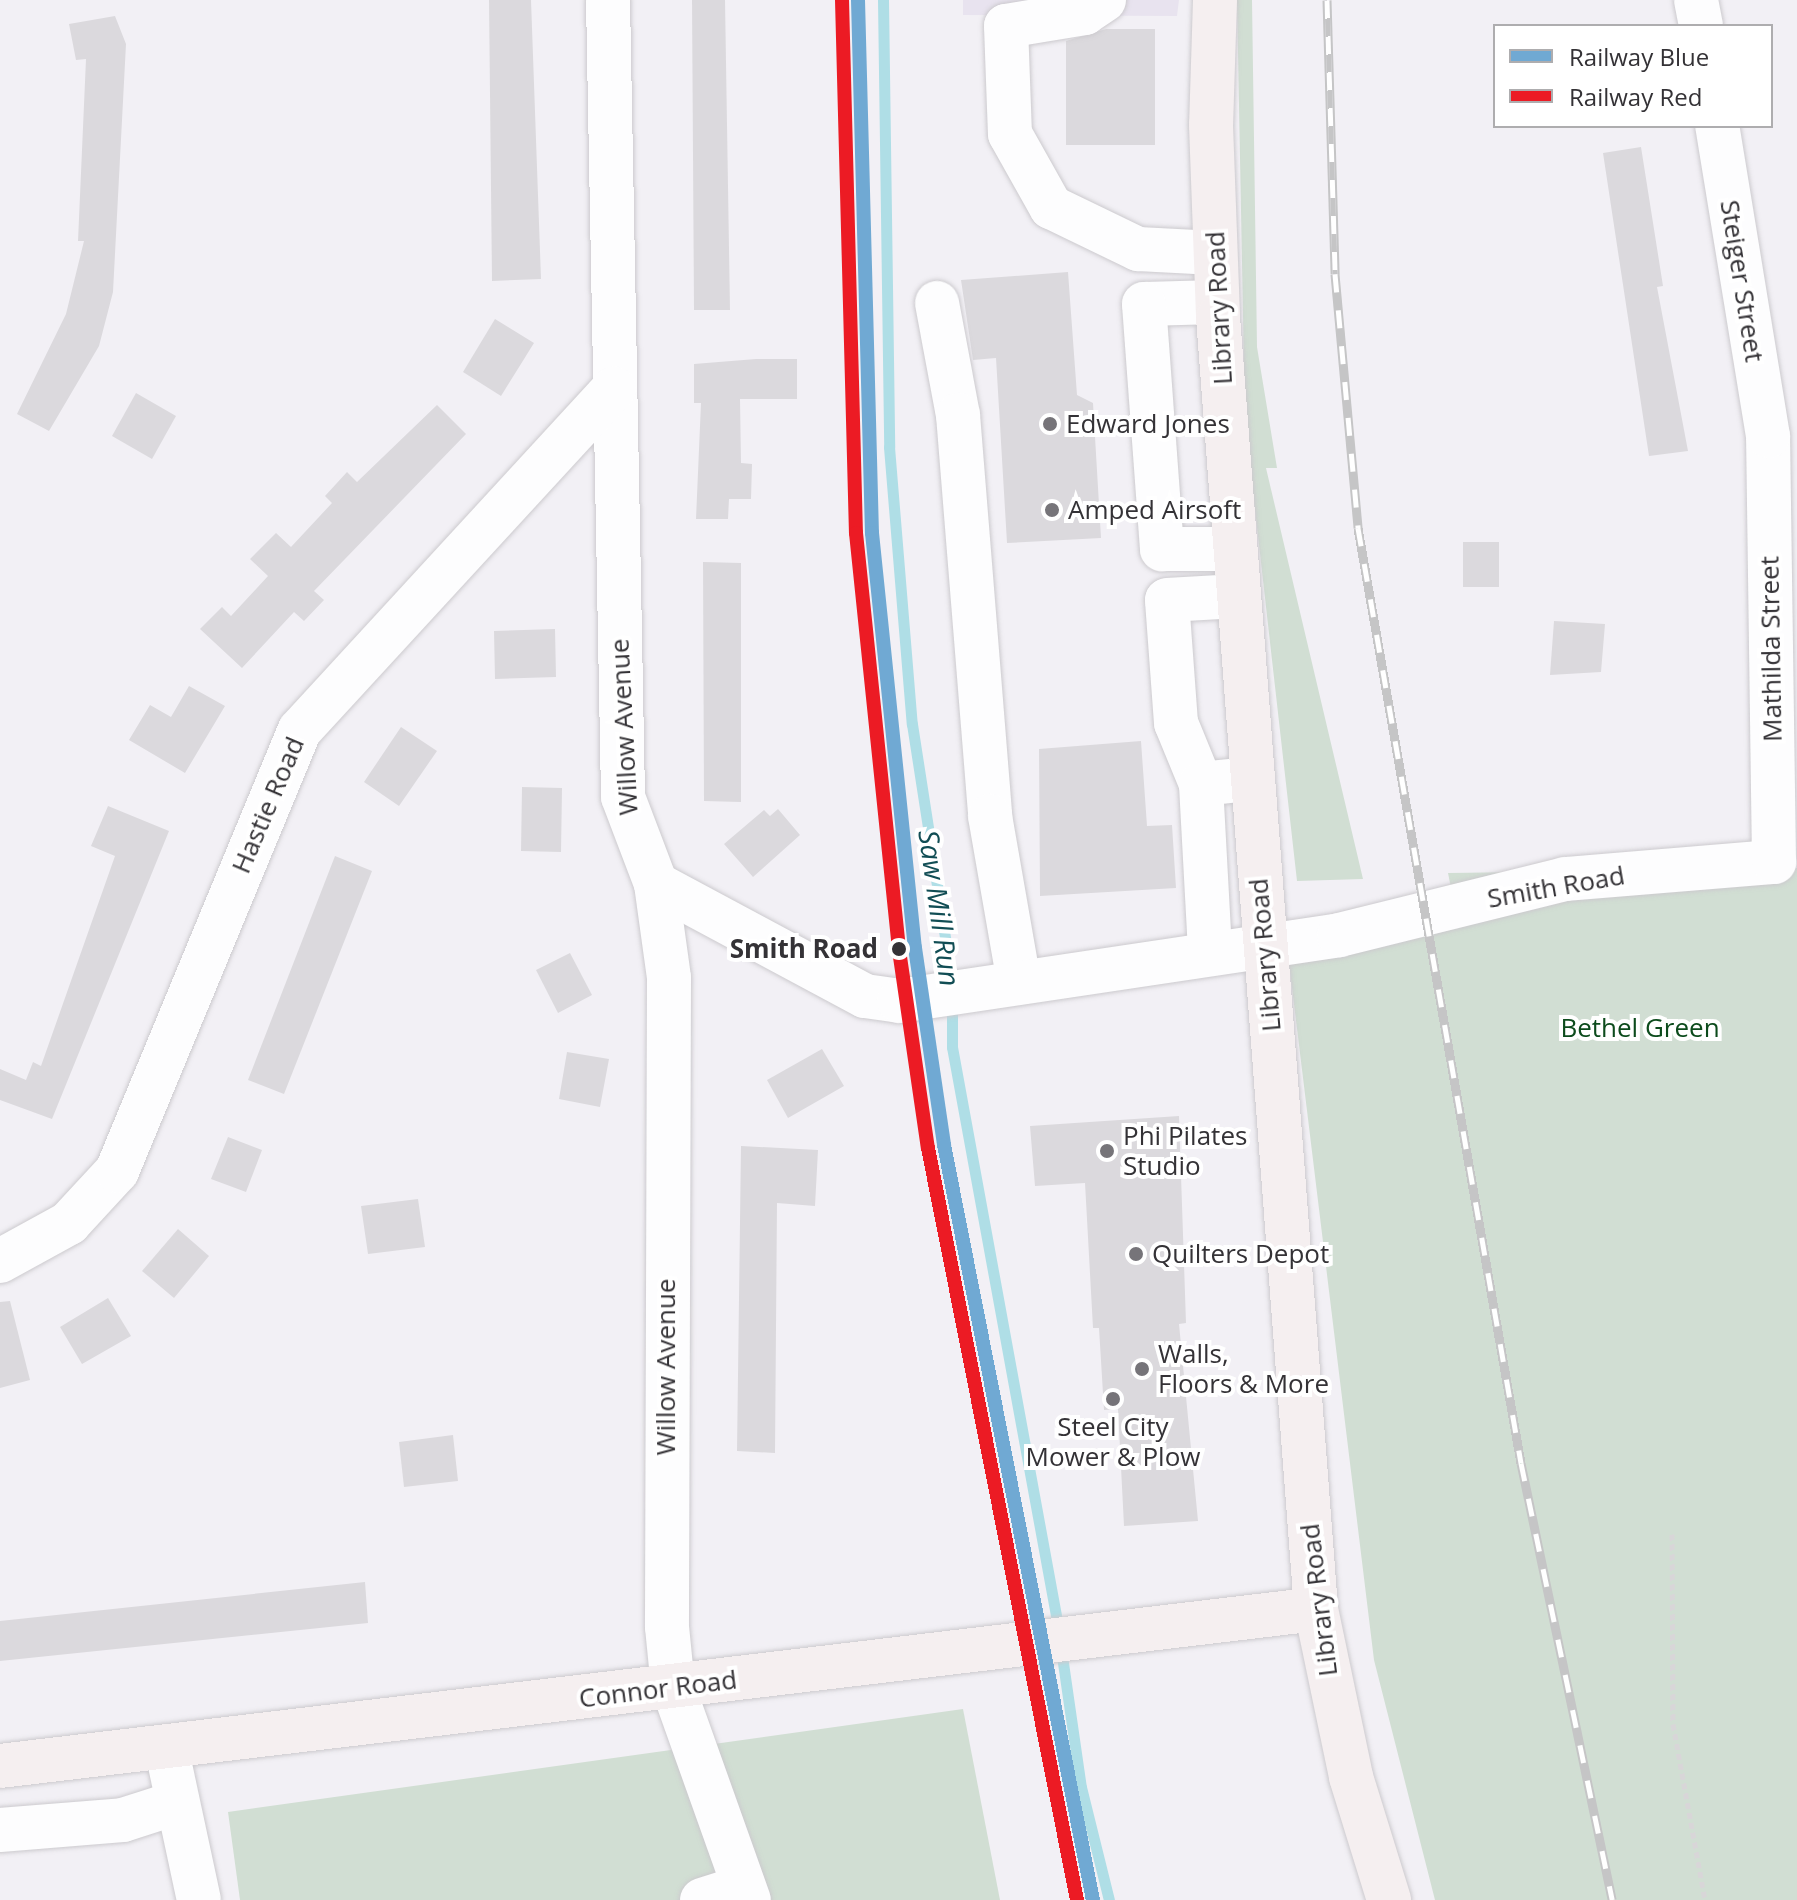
<!DOCTYPE html>
<html>
<head>
<meta charset="utf-8">
<style>
  body { margin:0 }
  #map { position:relative; width:1797px; height:1900px; overflow:hidden; background:#f2f0f5; font-family:"Open Sans",sans-serif }
  div>[style] { position:absolute }
  .built>* { inset:0; background:#e8e3ef }
  .green>* { inset:0; background:#d1ded3 }
  .stream>* { height:11px; margin:-5.5px; padding:0 5.5px; transform-origin:5.5px; border-radius:5.5px; background:#afdee6 }
  .building>* { inset:0; background:#dbd9dd }
  .path>* { height:5px; margin-top:-2.5px; transform-origin:0; background:repeating-linear-gradient(90deg,#d8d6d8 0 6px,transparent 0 10px) }
  .roads { filter:drop-shadow(0 0 2px #cccace) drop-shadow(0 0 2px #cccace) }
  .minor>* { height:44px; margin:-22px; padding:0 22px; transform-origin:22px; border-radius:22px; background:#fdfdfe }
  .major>* { height:44px; margin:-22px; padding:0 22px; transform-origin:22px; border-radius:22px; background:#f5eff0 }
  .rail>* { height:9px; margin-top:-4.5px; transform-origin:0; background:repeating-linear-gradient(90deg,#fff 0 18px,#c5c5c6 0 36px); box-sizing:border-box; border-block:2px solid #c5c5c6 }
  .rail-1>* { height:14px; margin:-7px; padding:0 7px; transform-origin:7px; border-radius:7px; background:#70a9d3 }
  .rail-2>* { height:14px; margin:-7px; padding:0 7px; transform-origin:7px; border-radius:7px; background:#ec1b24 }
  .dots>* { width:22px; height:22px; translate:-50% -50%; box-sizing:border-box; border:4px solid #fff; border-radius:50% }
  span { translate:-50% -50%; white-space:nowrap; text-align:center; line-height:1.15; -webkit-text-stroke:8px #fff; paint-order:stroke }
  .street-label { font-size:26px; color:#343236 }
  .poi-label { font-size:26px; color:#343236 }
  .left { translate:0 -50%; text-align:left }
  .stop-label { font-size:26px; color:#343236; font-weight:700 }
  .right { translate:-100% -50%; text-align:right }
  .park-label { font-size:26px; color:#0c4b1c }
  .water-label { font-size:28px; color:#114d54; font-style:italic }
  .legend { position:absolute; left:1493px; top:24px; width:280px; height:104px; box-sizing:border-box; background:#fff; border:2px solid #aeadaf; margin:0; padding:10px 14px; list-style:none; font-size:24px; color:#343236 }
  .legend li { display:flex; align-items:center; gap:16px; height:40px }
  .legend b { width:40px; border:2px solid #aeadaf }
</style>
</head>
<body>
<div id="map">
  <div class="built">
    <div style="clip-path:polygon(963px 0,1179px 0,1177px 16px,963px 15px)"></div>
  </div>
  <div class="green">
    <div style="clip-path:polygon(1237px 0,1252px 0,1257px 347px,1277px 468px,1266px 468px,1363px 879px,1297px 881px,1245px 421px)"></div>
    <div style="clip-path:polygon(1797px 868px,1797px 1900px,1435px 1900px,1374px 1660px,1289px 963px,1459px 928px,1448px 873px)"></div>
    <div style="clip-path:polygon(963px 1709px,1000px 1900px,240px 1900px,228px 1812px)"></div>
  </div>
  <div class="stream">
    <div style="left:883px;top:0;width:447px;rotate:89.2deg"></div>
    <div style="left:889px;top:447px;width:278px;rotate:85.3deg"></div>
    <div style="left:912px;top:724px;width:261px;rotate:81.2deg"></div>
    <div style="left:952px;top:1003px;width:44px;rotate:90deg"></div>
    <div style="left:952px;top:1047px;width:595px;rotate:79.63deg"></div>
    <div style="left:1061px;top:1649px;width:139px;rotate:81.8deg"></div>
    <div style="left:1081px;top:1787px;width:116px;rotate:76.1deg"></div>
  </div>
  <div class="building">
    <div style="clip-path:polygon(489px 0,531px 0,541px 279px,492px 281px)"></div>
    <div style="clip-path:polygon(692px 0,725px 0,730px 310px,694px 310px)"></div>
    <div style="clip-path:polygon(115px 16px,126px 44px,113px 292px,99px 346px,49px 431px,17px 414px,66px 314px,84px 241px,78px 241px,86px 59px,76px 60px,69px 24px)"></div>
    <div style="clip-path:polygon(1106px 29px,1155px 29px,1155px 145px,1066px 145px,1066px 41px)"></div>
    <div style="clip-path:polygon(1641px 147px,1663px 286px,1657px 287px,1688px 451px,1649px 456px,1603px 153px)"></div>
    <div style="clip-path:polygon(1068px 272px,1077px 395px,1093px 403px,1101px 538px,1007px 543px,996px 358px,973px 360px,961px 280px)"></div>
    <div style="clip-path:polygon(495px 319px,534px 343px,501px 396px,463px 372px)"></div>
    <div style="clip-path:polygon(756px 359px,797px 359px,797px 399px,740px 399px,741px 463px,752px 464px,751px 499px,729px 499px,728px 519px,696px 519px,701px 403px,694px 403px,694px 364px)"></div>
    <div style="clip-path:polygon(136px 393px,176px 416px,152px 459px,112px 436px)"></div>
    <div style="clip-path:polygon(437px 405px,466px 434px,314px 591px,324px 600px,304px 621px,294px 612px,242px 668px,200px 629px,222px 607px,231px 616px,268px 576px,250px 559px,276px 533px,291px 547px,332px 503px,325px 496px,347px 472px,357px 482px)"></div>
    <div style="clip-path:polygon(1463px 542px,1499px 542px,1499px 587px,1463px 587px)"></div>
    <div style="clip-path:polygon(703px 562px,741px 563px,741px 802px,704px 801px)"></div>
    <div style="clip-path:polygon(1554px 621px,1605px 624px,1601px 672px,1550px 675px)"></div>
    <div style="clip-path:polygon(555px 629px,556px 677px,495px 679px,494px 631px)"></div>
    <div style="clip-path:polygon(189px 686px,225px 706px,185px 773px,129px 740px,150px 705px,171px 717px)"></div>
    <div style="clip-path:polygon(401px 727px,437px 751px,399px 806px,364px 782px)"></div>
    <div style="clip-path:polygon(1141px 741px,1147px 826px,1172px 825px,1176px 888px,1040px 896px,1039px 749px)"></div>
    <div style="clip-path:polygon(522px 787px,562px 788px,561px 852px,521px 851px)"></div>
    <div style="clip-path:polygon(108px 806px,169px 831px,52px 1119px,0 1100px,0 1069px,26px 1080px,33px 1062px,41px 1066px,115px 856px,91px 846px)"></div>
    <div style="clip-path:polygon(778px 809px,800px 835px,753px 877px,724px 844px,764px 810px,770px 816px)"></div>
    <div style="clip-path:polygon(335px 856px,372px 871px,284px 1094px,248px 1080px)"></div>
    <div style="clip-path:polygon(570px 953px,592px 995px,558px 1013px,536px 970px)"></div>
    <div style="clip-path:polygon(822px 1049px,844px 1086px,788px 1118px,767px 1080px)"></div>
    <div style="clip-path:polygon(567px 1052px,609px 1059px,600px 1107px,559px 1099px)"></div>
    <div style="clip-path:polygon(1179px 1116px,1186px 1323px,1179px 1324px,1198px 1521px,1124px 1526px,1118px 1409px,1104px 1410px,1099px 1328px,1093px 1328px,1085px 1183px,1035px 1186px,1030px 1126px)"></div>
    <div style="clip-path:polygon(228px 1137px,262px 1150px,246px 1192px,211px 1179px)"></div>
    <div style="clip-path:polygon(741px 1146px,818px 1150px,815px 1206px,777px 1203px,775px 1453px,737px 1451px)"></div>
    <div style="clip-path:polygon(418px 1199px,425px 1247px,368px 1254px,361px 1206px)"></div>
    <div style="clip-path:polygon(178px 1229px,209px 1256px,174px 1298px,142px 1271px)"></div>
    <div style="clip-path:polygon(108px 1298px,131px 1336px,82px 1364px,60px 1327px)"></div>
    <div style="clip-path:polygon(10px 1301px,30px 1380px,0 1388px,0 1302px)"></div>
    <div style="clip-path:polygon(453px 1435px,458px 1481px,404px 1487px,399px 1442px)"></div>
    <div style="clip-path:polygon(365px 1582px,368px 1623px,0 1661px,0 1621px)"></div>
  </div>
  <div class="path">
    <div style="left:1672px;top:1534px;width:190px;rotate:89.7deg"></div>
    <div style="left:1673px;top:1724px;width:179px;rotate:79.7deg"></div>
  </div>
  <div class="roads">
    <div class="minor">
      <div style="left:608px;top:0;width:797px;rotate:88.92deg"></div>
      <div style="left:623px;top:797px;width:93px;rotate:69.2deg"></div>
      <div style="left:656px;top:884px;width:95px;rotate:82.1deg"></div>
      <div style="left:669px;top:978px;width:649px;rotate:90.18deg"></div>
      <div style="left:667px;top:1627px;width:60px;rotate:84.3deg"></div>
      <div style="left:673px;top:1687px;width:226px;rotate:70.4deg"></div>
      <div style="left:1104px;top:0;width:23px;rotate:146deg"></div>
      <div style="left:1085px;top:13px;width:80px;rotate:170.7deg"></div>
      <div style="left:1006px;top:26px;width:108px;rotate:87.9deg"></div>
      <div style="left:1010px;top:134px;width:84px;rotate:60.7deg"></div>
      <div style="left:1051px;top:207px;width:97px;rotate:25.8deg"></div>
      <div style="left:1138px;top:249px;width:77px;rotate:3deg"></div>
      <div style="left:1696px;top:0;width:26px;rotate:79deg"></div>
      <div style="left:1217px;top:302px;width:73px;rotate:178.4deg"></div>
      <div style="left:1144px;top:304px;width:246px;rotate:85.8deg"></div>
      <div style="left:1162px;top:549px;width:73px"></div>
      <div style="left:937px;top:303px;width:114px;rotate:79.4deg"></div>
      <div style="left:958px;top:415px;width:402px;rotate:85.4deg"></div>
      <div style="left:990px;top:816px;width:169px;rotate:80.1deg"></div>
      <div style="left:1201px;top:784px;width:66px;rotate:-112.3deg"></div>
      <div style="left:1176px;top:723px;width:123px;rotate:-94.2deg"></div>
      <div style="left:1167px;top:600px;width:71px;rotate:-3.2deg"></div>
      <div style="left:656px;top:884px;width:237px;rotate:28.2deg"></div>
      <div style="left:865px;top:996px;width:34px;rotate:8deg"></div>
      <div style="left:899px;top:1001px;width:445px;rotate:-8.5deg"></div>
      <div style="left:1339px;top:935px;width:233px;rotate:-13.9deg"></div>
      <div style="left:1565px;top:879px;width:210px;rotate:-4.7deg"></div>
      <div style="left:1774px;top:862px;width:426px;rotate:-90.8deg"></div>
      <div style="left:1768px;top:436px;width:314px;rotate:-99.3deg"></div>
      <div style="left:1210px;top:951px;width:167px;rotate:-93.1deg"></div>
      <div style="left:1201px;top:784px;width:30px;rotate:-6deg"></div>
      <div style="left:0;top:1261px;width:79px;rotate:-28.8deg"></div>
      <div style="left:69px;top:1223px;width:71px;rotate:-47.3deg"></div>
      <div style="left:117px;top:1171px;width:477px;rotate:-67.5deg"></div>
      <div style="left:300px;top:730px;width:464px;rotate:-47.4deg"></div>
      <div style="left:167px;top:1751px;width:152px;rotate:77.9deg"></div>
      <div style="left:0;top:1830px;width:123px;rotate:-4.6deg"></div>
      <div style="left:123px;top:1820px;width:56px;rotate:-17.8deg"></div>
      <div style="left:702px;top:1900px;width:43px;rotate:-17.6deg"></div>
    </div>
    <div class="major">
      <div style="left:1215px;top:0;width:125px;rotate:91.8deg"></div>
      <div style="left:1211px;top:125px;width:192px;rotate:87.9deg"></div>
      <div style="left:1218px;top:317px;width:1296px;rotate:85.66deg"></div>
      <div style="left:1316px;top:1609px;width:172px;rotate:78.2deg"></div>
      <div style="left:1351px;top:1777px;width:129px;rotate:72.8deg"></div>
      <div style="left:0;top:1766px;width:1325px;rotate:-6.8deg"></div>
    </div>
  </div>
  <div class="rail">
    <div style="left:1327px;top:0;width:274px;rotate:88.3deg"></div>
    <div style="left:1335px;top:274px;width:255px;rotate:84.8deg"></div>
    <div style="left:1358px;top:528px;width:949px;rotate:80.11deg"></div>
    <div style="left:1521px;top:1463px;width:446px;rotate:78.2deg"></div>
  </div>
  <div class="rail-1">
    <div style="left:858px;top:0;width:533px;rotate:88.5deg"></div>
    <div style="left:872px;top:533px;width:417px;rotate:84.1deg"></div>
    <div style="left:915px;top:948px;width:199px;rotate:81.6deg"></div>
    <div style="left:944px;top:1145px;width:770px;rotate:78.84deg"></div>
  </div>
  <div class="rail-2">
    <div style="left:842px;top:0;width:533px;rotate:88.5deg"></div>
    <div style="left:856px;top:533px;width:419px;rotate:84.1deg"></div>
    <div style="left:899px;top:950px;width:200px;rotate:81.7deg"></div>
    <div style="left:928px;top:1148px;width:767px;rotate:78.79deg"></div>
  </div>
  <div class="dots">
    <div style="left:1050px;top:424px;background:#767479"></div>
    <div style="left:1052px;top:510px;background:#767479"></div>
    <div style="left:899px;top:949px;background:#343236"></div>
    <div style="left:1107px;top:1151px;background:#767479"></div>
    <div style="left:1136px;top:1254px;background:#767479"></div>
    <div style="left:1142px;top:1369px;background:#767479"></div>
    <div style="left:1113px;top:1399px;background:#767479"></div>
  </div>
  <div class="street-label">
    <span style="left:1742px;top:281px;rotate:81deg">Steiger Street</span>
    <span style="left:1219px;top:308px;rotate:-93deg">Library Road</span>
    <span style="left:1771px;top:649px;rotate:-91deg">Mathilda Street</span>
    <span style="left:624px;top:727px;rotate:-93deg">Willow Avenue</span>
    <span style="left:268px;top:805px;rotate:-67deg">Hastie Road</span>
    <span style="left:1556px;top:887px;rotate:-10deg">Smith Road</span>
    <span style="left:1265px;top:955px;rotate:-95deg">Library Road</span>
    <span style="left:666px;top:1367px;rotate:-90deg">Willow Avenue</span>
    <span style="left:1319px;top:1600px;rotate:-97deg">Library Road</span>
    <span style="left:658px;top:1689px;rotate:-7deg">Connor Road</span>
  </div>
  <div class="poi-label">
    <span class="left" style="left:1066px;top:424px">Edward Jones</span>
    <span class="left" style="left:1068px;top:510px">Amped Airsoft</span>
    <span class="left" style="left:1123px;top:1151px">Phi Pilates<br>Studio</span>
    <span class="left" style="left:1152px;top:1254px">Quilters Depot</span>
    <span class="left" style="left:1158px;top:1369px">Walls,<br>Floors &amp; More</span>
    <span style="left:1113px;top:1442px">Steel City<br>Mower &amp; Plow</span>
  </div>
  <div class="stop-label">
    <span class="right" style="left:878px;top:949px">Smith Road</span>
  </div>
  <div class="park-label">
    <span style="left:1640px;top:1028px">Bethel Green</span>
  </div>
  <div class="water-label">
    <span style="left:940px;top:908px;rotate:82deg">Saw Mill Run</span>
  </div>
  <ul class="legend">
  <li><b style="height:10px;background:#70a9d3"></b>Railway Blue</li>
  <li><b style="height:10px;background:#ec1b24"></b>Railway Red</li>
  </ul>
</div>
</body>
</html>
